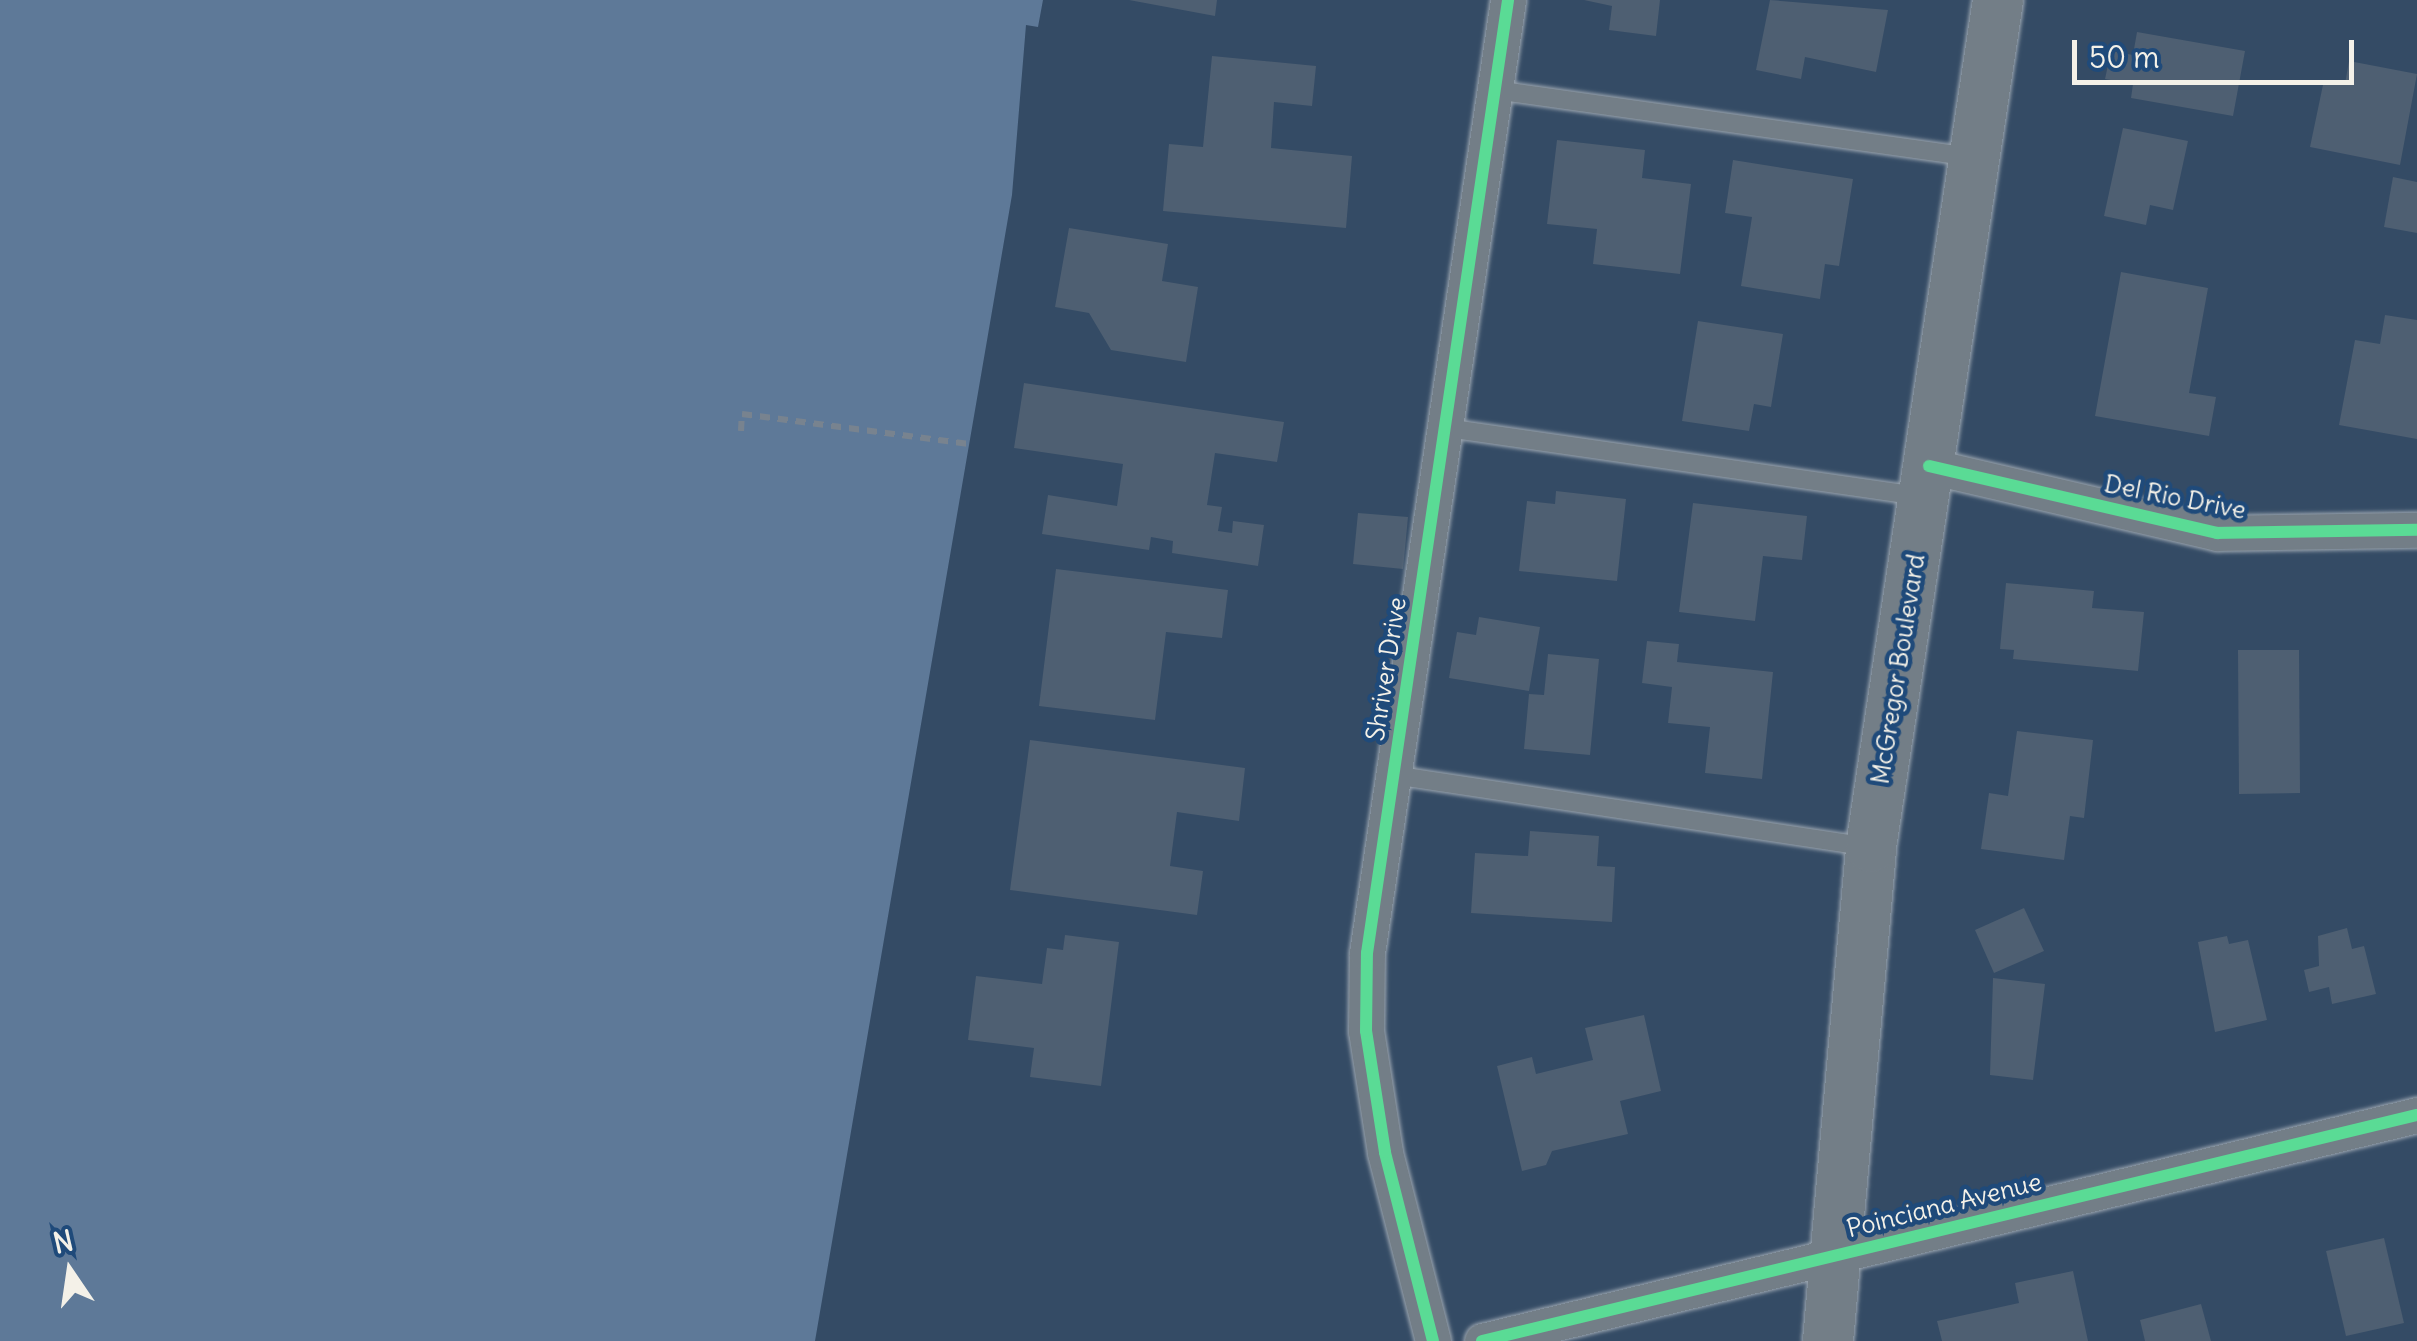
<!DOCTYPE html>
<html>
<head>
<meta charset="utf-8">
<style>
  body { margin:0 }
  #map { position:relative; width:2417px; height:1341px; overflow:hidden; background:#344b65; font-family:Delius,sans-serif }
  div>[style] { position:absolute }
  .water>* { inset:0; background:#5e7998 }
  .building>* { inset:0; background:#4e5f72 }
  .path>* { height:6px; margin-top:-3px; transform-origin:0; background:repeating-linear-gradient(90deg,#78838f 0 10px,transparent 0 18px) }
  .roads { filter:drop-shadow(0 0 2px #9ba5af) drop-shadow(0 0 2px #9ba5af) }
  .lane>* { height:18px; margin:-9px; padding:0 9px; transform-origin:9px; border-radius:9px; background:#737e87 }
  .street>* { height:35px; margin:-17.5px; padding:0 17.5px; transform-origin:17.5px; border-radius:17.5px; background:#737e87 }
  .secondary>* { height:50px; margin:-25px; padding:0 25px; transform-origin:25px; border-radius:25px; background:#737e87 }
  .cycleway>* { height:12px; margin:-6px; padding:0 6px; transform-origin:6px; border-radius:6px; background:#5adb95 }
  span { translate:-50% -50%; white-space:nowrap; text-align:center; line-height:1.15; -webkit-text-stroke:9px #1f4a7a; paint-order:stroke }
  .street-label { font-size:25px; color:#f4f1e8 }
  .north { position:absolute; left:20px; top:1221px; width:100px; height:100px; -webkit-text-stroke:8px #1f4a7a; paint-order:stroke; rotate:347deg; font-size:28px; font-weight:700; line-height:40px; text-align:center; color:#f4f1e8 }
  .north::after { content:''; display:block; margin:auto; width:35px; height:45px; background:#f4f1e8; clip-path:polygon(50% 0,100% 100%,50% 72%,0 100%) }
  .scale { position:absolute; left:2072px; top:40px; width:282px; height:45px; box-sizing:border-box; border:5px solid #f4f1e8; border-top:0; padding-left:12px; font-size:30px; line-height:35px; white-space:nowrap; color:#f4f1e8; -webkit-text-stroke:8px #1f4a7a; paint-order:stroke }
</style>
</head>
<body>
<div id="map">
  <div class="water">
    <div style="clip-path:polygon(0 0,1043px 0,1038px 27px,1026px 25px,1012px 195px,815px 1341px,0 1341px)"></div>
  </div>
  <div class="building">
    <div style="clip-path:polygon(1129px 0,1217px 0,1215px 16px)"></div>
    <div style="clip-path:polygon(1584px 0,1660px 0,1656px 36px,1609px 30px,1612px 6px)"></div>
    <div style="clip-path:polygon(1770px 0,1888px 10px,1876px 72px,1805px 57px,1801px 79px,1756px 70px)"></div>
    <div style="clip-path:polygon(2137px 32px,2245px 51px,2233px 116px,2131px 98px,2133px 84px,2105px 79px,2111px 51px,2133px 55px)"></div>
    <div style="clip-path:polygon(1212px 56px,1316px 66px,1312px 106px,1274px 102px,1271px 148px,1352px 156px,1346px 228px,1163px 211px,1169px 144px,1203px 147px)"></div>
    <div style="clip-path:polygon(2349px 61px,2417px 74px,2400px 165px,2310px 147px,2324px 80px,2345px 84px)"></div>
    <div style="clip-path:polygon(2123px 128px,2188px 141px,2173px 210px,2150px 205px,2146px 225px,2104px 216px)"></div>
    <div style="clip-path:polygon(1557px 140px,1645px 150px,1642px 178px,1691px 184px,1680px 274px,1593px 264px,1597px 229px,1547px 224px)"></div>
    <div style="clip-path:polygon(1733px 160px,1853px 179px,1839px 266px,1825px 264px,1820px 299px,1741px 286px,1752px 217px,1725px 213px)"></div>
    <div style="clip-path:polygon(2393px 177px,2417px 182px,2417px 233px,2384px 227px)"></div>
    <div style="clip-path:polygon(1069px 228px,1168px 244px,1162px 281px,1198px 287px,1186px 362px,1111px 350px,1089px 313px,1055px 307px)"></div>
    <div style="clip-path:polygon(2121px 272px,2208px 288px,2189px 393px,2216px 397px,2209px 436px,2095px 416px)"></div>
    <div style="clip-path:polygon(2385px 315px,2417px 320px,2417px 439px,2339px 425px,2355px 340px,2380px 344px)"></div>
    <div style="clip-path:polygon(1698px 321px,1783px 334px,1771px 407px,1754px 404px,1749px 431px,1682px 421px)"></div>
    <div style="clip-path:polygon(1024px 383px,1284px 422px,1277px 462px,1215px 453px,1207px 505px,1222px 507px,1218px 531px,1232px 533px,1233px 521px,1264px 525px,1258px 566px,1172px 553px,1173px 541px,1151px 537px,1149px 550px,1042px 534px,1048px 495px,1117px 506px,1123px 464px,1014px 448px)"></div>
    <div style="clip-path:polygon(1556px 491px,1626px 499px,1617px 581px,1519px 571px,1527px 501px,1555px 504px)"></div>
    <div style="clip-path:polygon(1693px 503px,1807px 516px,1802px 560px,1763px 556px,1755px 621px,1679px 612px)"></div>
    <div style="clip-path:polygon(1358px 513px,1408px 517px,1403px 569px,1353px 564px)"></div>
    <div style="clip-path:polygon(1056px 569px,1228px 590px,1222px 638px,1166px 632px,1155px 720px,1039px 706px)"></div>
    <div style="clip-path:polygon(2006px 583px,2094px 591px,2092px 608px,2144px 612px,2138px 671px,2013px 659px,2014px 650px,2000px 649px)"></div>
    <div style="clip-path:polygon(1479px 617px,1540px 627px,1529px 691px,1449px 678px,1457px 632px,1476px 635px)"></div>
    <div style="clip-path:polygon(1647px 641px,1679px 644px,1677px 662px,1773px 672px,1762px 779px,1705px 773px,1710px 727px,1668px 723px,1672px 687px,1642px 683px)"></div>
    <div style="clip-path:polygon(2238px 650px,2299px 650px,2300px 793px,2239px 794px)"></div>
    <div style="clip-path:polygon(1548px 654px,1599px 659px,1590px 755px,1524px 749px,1529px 694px,1544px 695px)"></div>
    <div style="clip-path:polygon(2017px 731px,2093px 740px,2084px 818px,2070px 816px,2064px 860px,1981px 849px,1989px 793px,2008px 796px)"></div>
    <div style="clip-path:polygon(1030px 740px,1245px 768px,1239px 821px,1177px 812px,1170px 866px,1203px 871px,1197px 915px,1010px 890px)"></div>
    <div style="clip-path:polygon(1530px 831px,1599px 836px,1597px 866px,1615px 867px,1612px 922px,1471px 913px,1475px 853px,1528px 856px)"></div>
    <div style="clip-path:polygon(2024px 908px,2044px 951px,1994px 973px,1975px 930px)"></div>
    <div style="clip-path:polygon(2347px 928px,2352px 949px,2364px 946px,2376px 994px,2332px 1004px,2329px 987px,2309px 992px,2304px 970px,2319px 966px,2318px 936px)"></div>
    <div style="clip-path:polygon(1065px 935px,1119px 942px,1101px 1086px,1030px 1077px,1034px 1048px,968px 1040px,976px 976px,1042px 984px,1047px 948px,1063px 950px)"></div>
    <div style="clip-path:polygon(2227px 936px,2229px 944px,2248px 940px,2267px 1020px,2215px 1032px,2198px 942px)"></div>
    <div style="clip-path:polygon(1993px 978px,2045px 984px,2033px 1080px,1990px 1075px)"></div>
    <div style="clip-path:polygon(1644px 1015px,1661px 1091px,1620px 1101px,1628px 1134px,1552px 1151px,1546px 1165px,1522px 1171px,1497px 1066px,1532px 1057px,1536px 1074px,1593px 1060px,1585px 1028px)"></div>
    <div style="clip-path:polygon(2384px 1238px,2404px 1323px,2346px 1336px,2326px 1251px)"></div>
    <div style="clip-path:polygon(2073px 1271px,2088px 1341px,1942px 1341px,1937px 1321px,2019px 1303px,2015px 1283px)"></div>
    <div style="clip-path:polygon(2201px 1304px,2211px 1341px,2145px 1341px,2140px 1320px)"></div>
  </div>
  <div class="path">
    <div style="left:741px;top:431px;width:17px;rotate:-87deg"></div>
    <div style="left:742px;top:414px;width:231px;rotate:7.5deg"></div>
  </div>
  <div class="roads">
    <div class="lane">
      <div style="left:1495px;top:90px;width:480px;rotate:8deg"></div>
      <div style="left:1446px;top:428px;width:478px;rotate:8.2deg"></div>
      <div style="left:1393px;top:775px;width:482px;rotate:8.6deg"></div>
    </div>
    <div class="street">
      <div style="left:1929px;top:466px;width:296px;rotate:13.1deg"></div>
      <div style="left:2217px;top:533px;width:200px;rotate:-0.9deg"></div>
      <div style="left:1433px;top:1341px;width:195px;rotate:-104.3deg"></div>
      <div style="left:1385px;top:1152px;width:122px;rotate:-98.9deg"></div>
      <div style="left:1366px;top:1031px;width:78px;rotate:-89.3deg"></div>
      <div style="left:1367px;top:953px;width:963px;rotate:-81.58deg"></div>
      <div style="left:1482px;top:1341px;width:962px;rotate:-13.59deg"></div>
    </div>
    <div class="secondary">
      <div style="left:1828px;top:1341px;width:496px;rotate:-85deg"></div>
      <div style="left:1871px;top:847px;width:856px;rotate:-81.47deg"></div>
    </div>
  </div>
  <div class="cycleway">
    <div style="left:1929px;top:466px;width:296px;rotate:13.1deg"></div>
    <div style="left:2217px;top:533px;width:200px;rotate:-0.9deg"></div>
    <div style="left:1433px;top:1341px;width:195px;rotate:-104.3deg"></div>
    <div style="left:1385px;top:1152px;width:122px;rotate:-98.9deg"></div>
    <div style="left:1366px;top:1031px;width:78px;rotate:-89.3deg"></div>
    <div style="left:1367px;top:953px;width:963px;rotate:-81.58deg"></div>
    <div style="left:1482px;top:1341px;width:962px;rotate:-13.59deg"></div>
  </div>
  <div class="street-label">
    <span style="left:2175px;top:497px;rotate:11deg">Del Rio Drive</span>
    <span style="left:1386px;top:669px;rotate:-81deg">Shriver Drive</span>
    <span style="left:1898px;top:669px;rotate:-81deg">McGregor Boulevard</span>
    <span style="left:1944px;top:1205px;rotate:-14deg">Poinciana Avenue</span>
  </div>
  <div class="north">N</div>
  <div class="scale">50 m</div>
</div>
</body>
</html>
